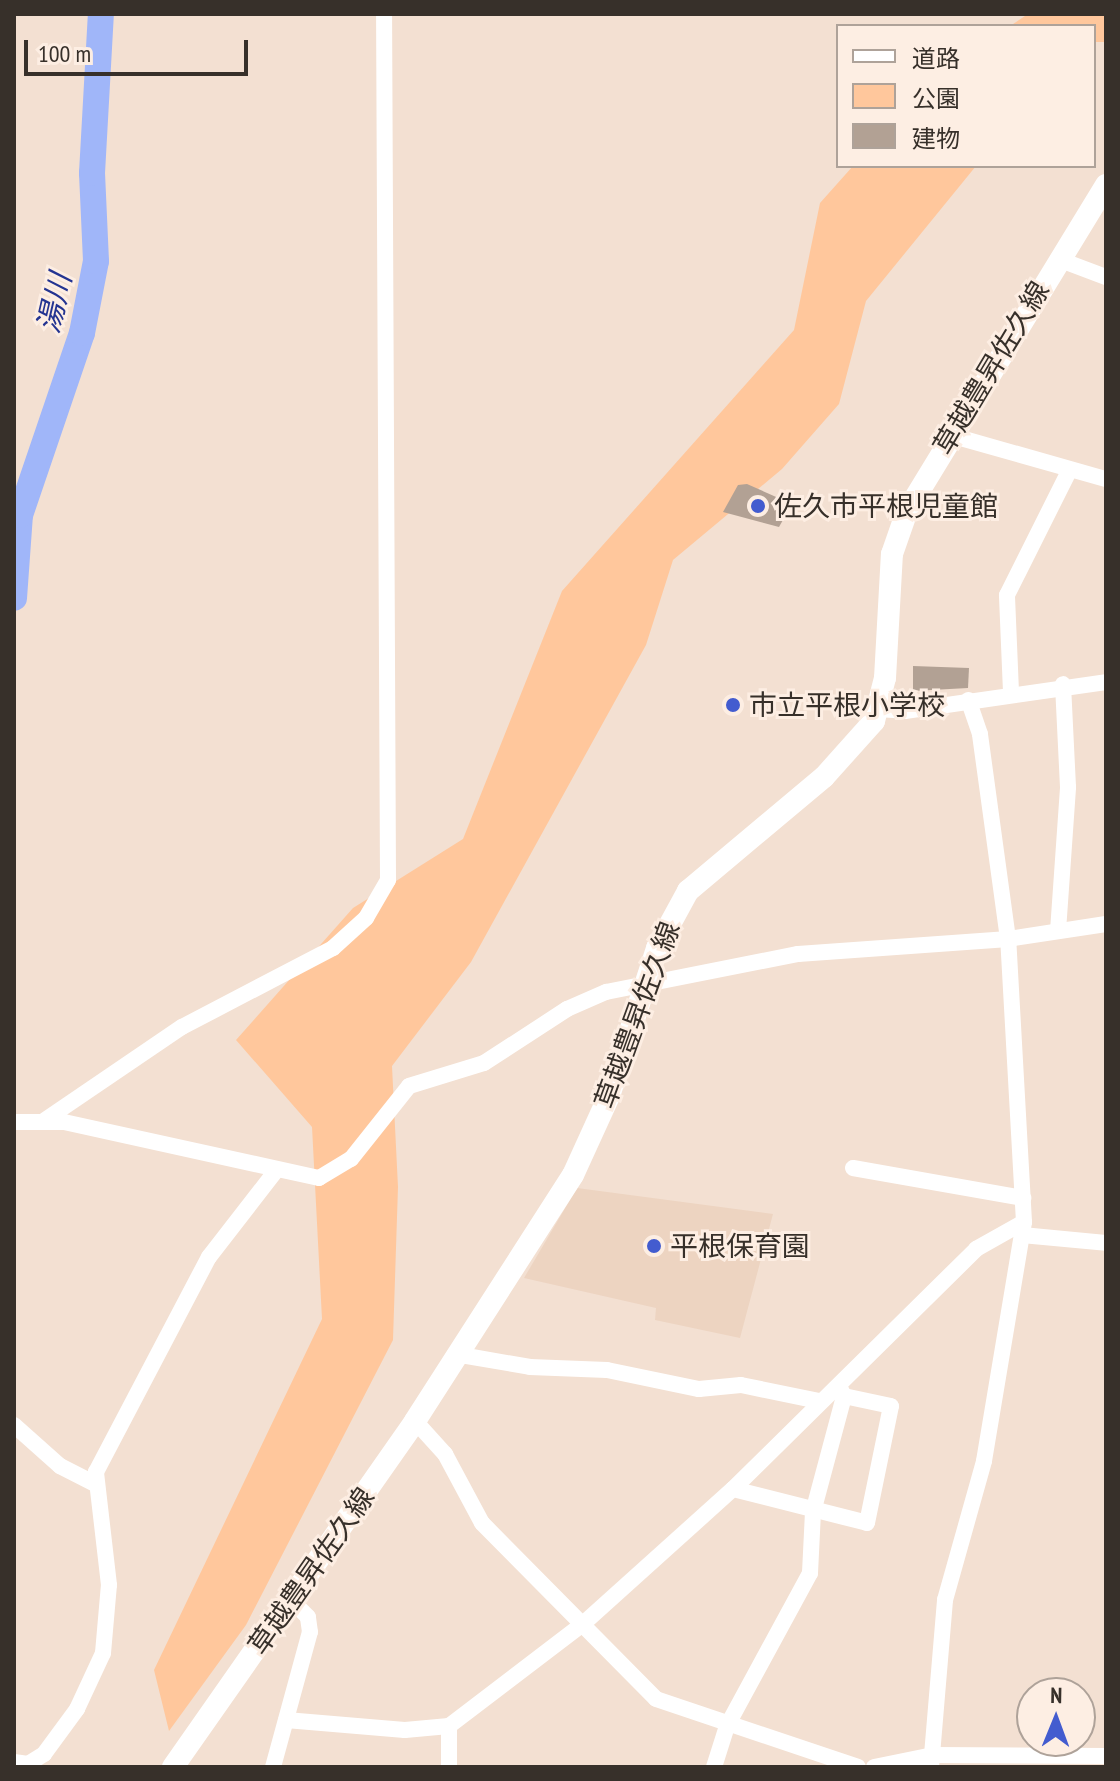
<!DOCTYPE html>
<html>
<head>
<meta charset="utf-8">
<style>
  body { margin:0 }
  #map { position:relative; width:1120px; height:1781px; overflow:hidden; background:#f3e0d2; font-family:"PT Sans Narrow","Noto Sans JP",sans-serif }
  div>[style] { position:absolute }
  .built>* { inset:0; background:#edd4c1 }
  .green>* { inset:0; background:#ffc79c }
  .river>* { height:26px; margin:-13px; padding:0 13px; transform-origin:13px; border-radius:13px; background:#a0b6f9 }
  .building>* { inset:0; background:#b2a194 }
  .minor>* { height:16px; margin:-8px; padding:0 8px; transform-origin:8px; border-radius:8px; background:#fff }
  .major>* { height:22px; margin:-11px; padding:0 11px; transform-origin:11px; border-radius:11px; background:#fff }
  .dots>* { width:22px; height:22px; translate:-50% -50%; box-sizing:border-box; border:4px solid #fdeee3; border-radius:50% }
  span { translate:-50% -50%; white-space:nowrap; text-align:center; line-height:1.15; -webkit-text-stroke:6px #fdeee3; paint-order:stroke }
  .street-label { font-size:28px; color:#37302a }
  .poi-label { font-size:28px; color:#37302a }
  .left { translate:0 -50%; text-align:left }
  .water-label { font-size:30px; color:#243491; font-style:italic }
  .frame { position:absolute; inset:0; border:16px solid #37302a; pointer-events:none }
  .legend { position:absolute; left:836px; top:24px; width:260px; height:144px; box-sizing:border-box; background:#fdeee3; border:2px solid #aea299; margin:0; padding:10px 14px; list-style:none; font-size:24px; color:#37302a }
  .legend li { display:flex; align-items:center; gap:16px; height:40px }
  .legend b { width:40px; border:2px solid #aea299 }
  .north { position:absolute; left:1016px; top:1677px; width:80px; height:80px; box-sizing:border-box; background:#fdeee3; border:2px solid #aea299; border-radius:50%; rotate:1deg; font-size:22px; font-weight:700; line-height:32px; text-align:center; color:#37302a }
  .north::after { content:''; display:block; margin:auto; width:28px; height:36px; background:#435ccf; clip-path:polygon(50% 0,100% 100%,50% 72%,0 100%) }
  .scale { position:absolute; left:24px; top:40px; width:224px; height:36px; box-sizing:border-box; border:4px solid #37302a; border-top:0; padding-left:10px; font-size:24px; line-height:28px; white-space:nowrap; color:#37302a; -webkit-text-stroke:6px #fdeee3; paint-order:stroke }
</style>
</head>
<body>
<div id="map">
  <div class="built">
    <div style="clip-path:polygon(577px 1188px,773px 1214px,740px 1338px,655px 1320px,656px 1308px,524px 1278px)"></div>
  </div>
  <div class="green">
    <div style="clip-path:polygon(1028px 14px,1106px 14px,1106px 42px,1094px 42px,1094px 26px,1010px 26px)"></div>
    <div style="clip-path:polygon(853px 166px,976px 166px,866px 301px,839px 404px,782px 469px,673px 560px,646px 645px,471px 962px,392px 1066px,398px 1187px,393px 1340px,246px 1625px,169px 1731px,154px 1670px,322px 1319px,312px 1127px,236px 1040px,353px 908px,463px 839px,562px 591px,794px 330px,820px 203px)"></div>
  </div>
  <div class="river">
    <div style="left:14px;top:598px;width:83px;rotate:-85.9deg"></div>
    <div style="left:20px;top:515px;width:192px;rotate:-71.2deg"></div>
    <div style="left:82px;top:333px;width:73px;rotate:-79deg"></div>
    <div style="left:96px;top:261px;width:88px;rotate:-92.6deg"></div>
    <div style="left:92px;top:173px;width:159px;rotate:-86.8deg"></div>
  </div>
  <div class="building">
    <div style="clip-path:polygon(747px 484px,792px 504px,779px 527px,723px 512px,738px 485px)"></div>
    <div style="clip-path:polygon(913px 666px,969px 668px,968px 688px,913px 691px)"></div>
  </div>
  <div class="minor">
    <div style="left:1058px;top:259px;width:51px;rotate:20.6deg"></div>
    <div style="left:950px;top:435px;width:162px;rotate:15.8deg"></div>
    <div style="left:1011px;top:692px;width:97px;rotate:-92.4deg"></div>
    <div style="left:1007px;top:595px;width:136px;rotate:-63.4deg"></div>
    <div style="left:878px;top:709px;width:27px;rotate:4deg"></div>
    <div style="left:905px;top:711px;width:203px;rotate:-8.2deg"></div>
    <div style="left:1058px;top:931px;width:144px;rotate:-86deg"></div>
    <div style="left:1068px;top:787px;width:103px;rotate:-92.8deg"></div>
    <div style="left:45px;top:1120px;width:166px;rotate:-34.2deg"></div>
    <div style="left:182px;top:1027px;width:170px;rotate:-27.6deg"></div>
    <div style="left:333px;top:948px;width:45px;rotate:-42.3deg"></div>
    <div style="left:366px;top:918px;width:44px;rotate:-59.9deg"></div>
    <div style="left:388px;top:880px;width:866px;rotate:-90.26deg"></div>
    <div style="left:14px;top:1122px;width:50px"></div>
    <div style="left:64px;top:1122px;width:261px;rotate:12.4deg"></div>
    <div style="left:319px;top:1178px;width:37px;rotate:-31deg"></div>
    <div style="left:351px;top:1159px;width:93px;rotate:-51.5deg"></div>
    <div style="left:409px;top:1086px;width:78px;rotate:-17deg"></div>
    <div style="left:484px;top:1063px;width:99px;rotate:-33deg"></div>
    <div style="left:567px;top:1009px;width:43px;rotate:-23.6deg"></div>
    <div style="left:606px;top:992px;width:196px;rotate:-11.2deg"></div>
    <div style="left:798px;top:954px;width:211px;rotate:-4.1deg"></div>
    <div style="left:1008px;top:939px;width:99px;rotate:-8.7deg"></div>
    <div style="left:853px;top:1168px;width:173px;rotate:10deg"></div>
    <div style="left:1022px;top:1235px;width:84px;rotate:5.4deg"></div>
    <div style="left:455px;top:1354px;width:76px;rotate:9.8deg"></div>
    <div style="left:530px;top:1367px;width:77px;rotate:2.2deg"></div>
    <div style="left:607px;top:1370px;width:94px;rotate:11.7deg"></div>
    <div style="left:699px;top:1389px;width:42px;rotate:-5.4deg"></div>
    <div style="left:741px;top:1385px;width:80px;rotate:11.6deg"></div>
    <div style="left:415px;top:1421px;width:45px;rotate:47.7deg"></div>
    <div style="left:445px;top:1454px;width:78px;rotate:61.8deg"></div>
    <div style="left:482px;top:1523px;width:247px;rotate:45.3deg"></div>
    <div style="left:656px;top:1699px;width:213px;rotate:18.6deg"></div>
    <div style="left:14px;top:1425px;width:62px;rotate:41.7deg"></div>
    <div style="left:60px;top:1466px;width:38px;rotate:27deg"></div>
    <div style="left:733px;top:1489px;width:138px;rotate:14.2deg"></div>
    <div style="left:867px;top:1523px;width:119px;rotate:-78.4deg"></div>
    <div style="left:891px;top:1406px;width:48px;rotate:-168deg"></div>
    <div style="left:844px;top:1396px;width:9px;rotate:-117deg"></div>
    <div style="left:286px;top:1720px;width:119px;rotate:4.8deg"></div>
    <div style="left:405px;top:1730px;width:44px;rotate:-5.2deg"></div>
    <div style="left:449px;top:1726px;width:170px;rotate:-37.3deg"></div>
    <div style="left:584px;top:1623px;width:200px;rotate:-42deg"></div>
    <div style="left:733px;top:1489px;width:342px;rotate:-44.6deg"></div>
    <div style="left:976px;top:1249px;width:55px;rotate:-29.4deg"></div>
    <div style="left:449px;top:1726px;width:41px;rotate:90deg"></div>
    <div style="left:14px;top:1762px;width:14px;rotate:8deg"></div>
    <div style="left:28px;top:1764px;width:19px;rotate:-32deg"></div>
    <div style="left:44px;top:1754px;width:56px;rotate:-53.7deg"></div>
    <div style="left:77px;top:1709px;width:62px;rotate:-65.1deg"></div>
    <div style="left:103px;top:1653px;width:68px;rotate:-85deg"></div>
    <div style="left:109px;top:1585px;width:114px;rotate:-96.6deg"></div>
    <div style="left:96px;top:1472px;width:243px;rotate:-62.3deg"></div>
    <div style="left:209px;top:1257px;width:108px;rotate:-52.2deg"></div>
    <div style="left:273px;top:1767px;width:140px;rotate:-74.7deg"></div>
    <div style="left:310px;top:1632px;width:15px;rotate:-98deg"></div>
    <div style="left:308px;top:1617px;width:23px;rotate:-135deg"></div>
    <div style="left:714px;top:1767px;width:43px;rotate:-72.4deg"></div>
    <div style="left:727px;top:1726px;width:174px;rotate:-61.5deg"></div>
    <div style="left:810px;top:1573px;width:61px;rotate:-87.2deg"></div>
    <div style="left:813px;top:1512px;width:120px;rotate:-75deg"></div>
    <div style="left:874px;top:1767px;width:60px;rotate:-11.5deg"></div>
    <div style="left:933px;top:1755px;width:173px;rotate:0.3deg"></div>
    <div style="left:931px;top:1767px;width:168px;rotate:-85.2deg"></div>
    <div style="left:945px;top:1600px;width:144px;rotate:-74.3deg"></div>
    <div style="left:984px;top:1461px;width:242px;rotate:-80.5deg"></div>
    <div style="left:1024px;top:1222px;width:283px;rotate:-93.2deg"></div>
    <div style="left:1008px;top:939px;width:207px;rotate:-97.8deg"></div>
    <div style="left:980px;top:734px;width:36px;rotate:-109deg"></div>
  </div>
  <div class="major">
    <div style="left:173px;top:1767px;width:422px;rotate:-55deg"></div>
    <div style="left:415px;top:1421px;width:292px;rotate:-57.3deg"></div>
    <div style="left:573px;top:1175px;width:87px;rotate:-65.5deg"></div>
    <div style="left:609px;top:1096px;width:156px;rotate:-72deg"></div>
    <div style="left:657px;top:948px;width:65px;rotate:-61.5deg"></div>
    <div style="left:688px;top:891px;width:177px;rotate:-40deg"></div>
    <div style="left:824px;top:777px;width:75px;rotate:-48.2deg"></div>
    <div style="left:874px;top:721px;width:44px;rotate:-75.7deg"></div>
    <div style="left:885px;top:678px;width:124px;rotate:-86.8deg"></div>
    <div style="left:892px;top:554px;width:46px;rotate:-70.8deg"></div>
    <div style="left:907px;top:511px;width:382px;rotate:-58.6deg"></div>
  </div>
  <div class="dots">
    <div style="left:758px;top:506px;background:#435ccf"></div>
    <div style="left:733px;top:705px;background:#435ccf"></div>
    <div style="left:654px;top:1246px;background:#435ccf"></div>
  </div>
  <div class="street-label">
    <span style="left:991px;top:368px;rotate:-59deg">草越豊昇佐久線</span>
    <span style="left:637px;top:1015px;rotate:-70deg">草越豊昇佐久線</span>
    <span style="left:311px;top:1571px;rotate:-55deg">草越豊昇佐久線</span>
  </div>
  <div class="poi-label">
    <span class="left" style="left:774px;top:506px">佐久市平根児童館</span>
    <span class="left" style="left:749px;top:705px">市立平根小学校</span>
    <span class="left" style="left:670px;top:1246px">平根保育園</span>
  </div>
  <div class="water-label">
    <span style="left:54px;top:303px;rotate:-77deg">湯川</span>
  </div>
  <div class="frame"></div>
  <ul class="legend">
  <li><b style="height:10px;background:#fff"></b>道路</li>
  <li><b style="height:22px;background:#ffc79c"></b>公園</li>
  <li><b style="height:22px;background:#b2a194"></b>建物</li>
  </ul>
  <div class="north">N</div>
  <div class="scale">100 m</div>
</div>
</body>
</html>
